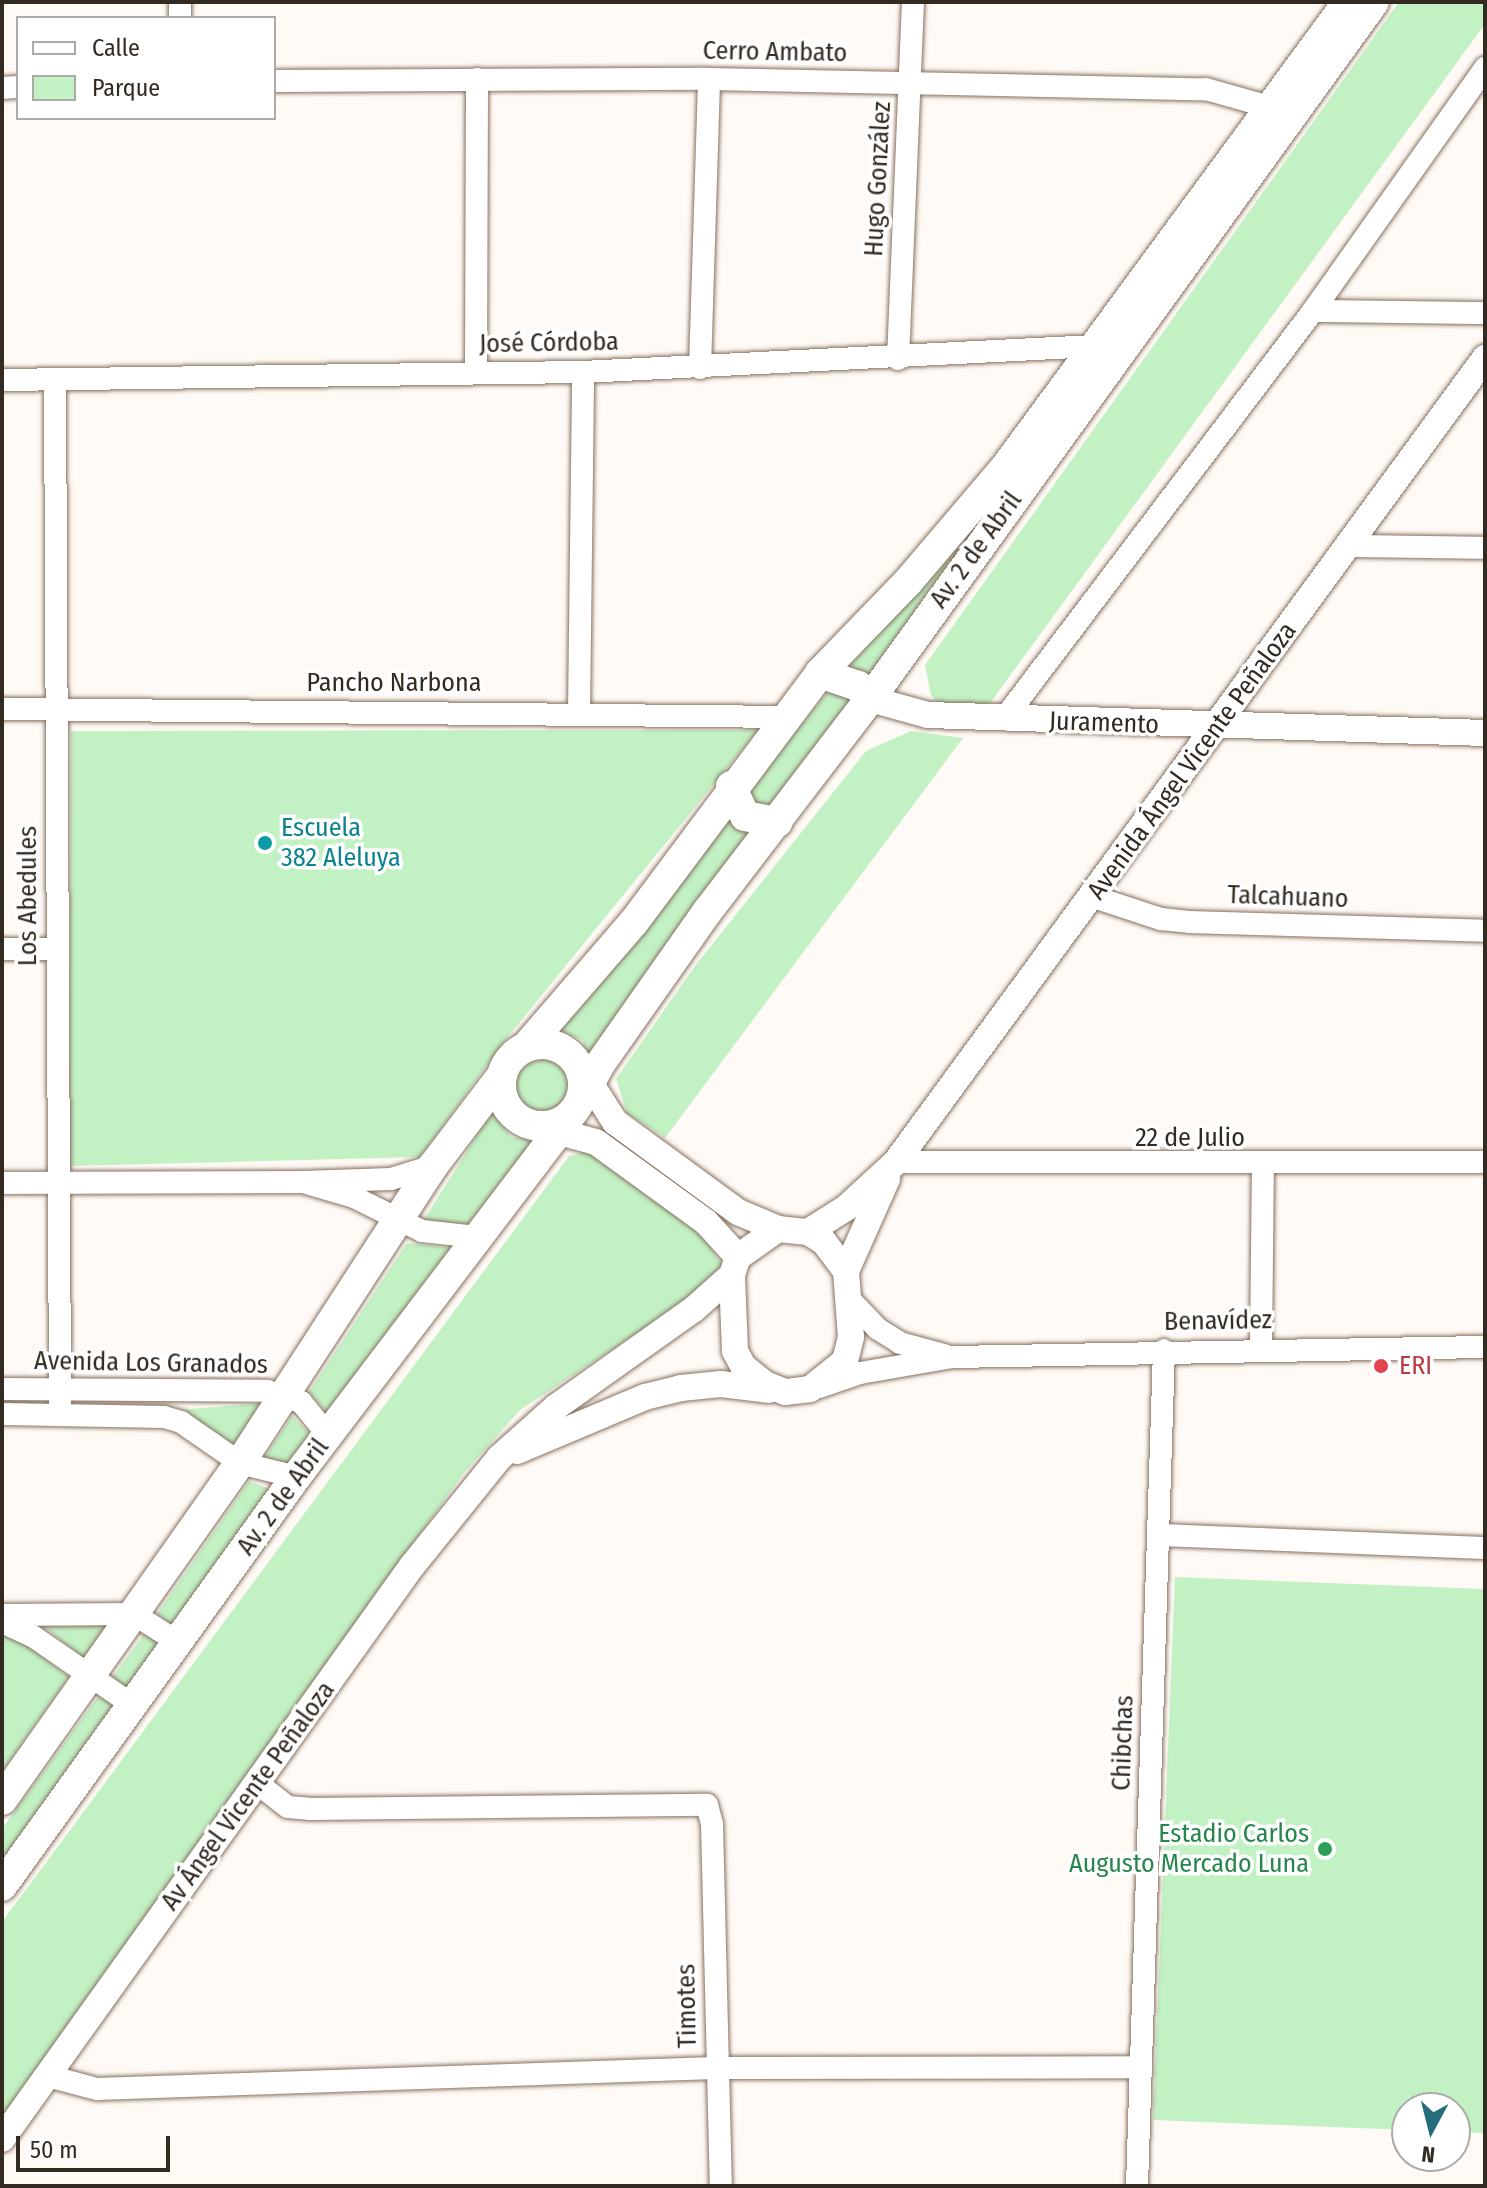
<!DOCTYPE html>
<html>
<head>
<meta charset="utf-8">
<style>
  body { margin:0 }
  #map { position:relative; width:1487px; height:2188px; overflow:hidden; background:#fffaf6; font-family:"Fira Sans Condensed",sans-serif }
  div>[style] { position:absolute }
  .green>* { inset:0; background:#c2f1c4 }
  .round { border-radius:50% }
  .roads { filter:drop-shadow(0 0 2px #86715f) drop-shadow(0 0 2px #86715f) }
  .minor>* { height:22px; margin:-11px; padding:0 11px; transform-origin:11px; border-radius:11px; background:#fff }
  .tertiary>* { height:26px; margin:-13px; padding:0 13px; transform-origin:13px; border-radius:13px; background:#fff }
  .secondary>* { height:30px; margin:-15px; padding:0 15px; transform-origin:15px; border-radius:15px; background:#fff }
  .secondary>.ring { margin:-15px; padding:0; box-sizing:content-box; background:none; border:30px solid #fff; border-radius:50% }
  .dots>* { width:22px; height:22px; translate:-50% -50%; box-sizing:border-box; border:4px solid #fff; border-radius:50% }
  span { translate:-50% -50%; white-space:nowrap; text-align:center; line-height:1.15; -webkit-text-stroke:7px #fff; paint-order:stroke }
  .street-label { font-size:26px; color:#332a22 }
  .culture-label { font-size:26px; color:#0d838f }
  .left { translate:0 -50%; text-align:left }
  .health-label { font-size:26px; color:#be3a42 }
  .leisure-label { font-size:26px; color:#27864d }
  .right { translate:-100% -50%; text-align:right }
  .frame { position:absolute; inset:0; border:4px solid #332a22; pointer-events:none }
  .legend { position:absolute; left:16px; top:16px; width:260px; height:104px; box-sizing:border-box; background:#fff; border:2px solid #adaaa7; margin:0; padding:10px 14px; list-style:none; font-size:24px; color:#332a22 }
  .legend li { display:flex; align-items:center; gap:16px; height:40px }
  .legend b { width:40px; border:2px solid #adaaa7 }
  .north { position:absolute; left:1391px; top:2092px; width:80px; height:80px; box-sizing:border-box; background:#fff; border:2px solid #adaaa7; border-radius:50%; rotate:187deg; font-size:22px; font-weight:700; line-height:32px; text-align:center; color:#332a22 }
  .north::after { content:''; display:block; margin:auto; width:28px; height:36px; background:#266c7b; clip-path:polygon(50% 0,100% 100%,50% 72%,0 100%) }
  .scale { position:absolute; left:16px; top:2136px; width:154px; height:36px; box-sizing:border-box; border:4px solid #332a22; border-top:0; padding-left:10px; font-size:24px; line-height:28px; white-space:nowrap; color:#332a22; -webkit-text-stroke:6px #fff; paint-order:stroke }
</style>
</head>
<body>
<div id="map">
  <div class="green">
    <div style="clip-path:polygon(1399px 2px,1485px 2px,1485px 24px,985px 710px,939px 704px,931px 695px,925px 665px)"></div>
    <div style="clip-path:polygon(975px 531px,874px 679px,848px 666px)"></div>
    <div style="clip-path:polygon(831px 688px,848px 691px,856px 704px,771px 811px,757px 809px,745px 794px)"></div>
    <div style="clip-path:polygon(758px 730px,506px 1039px,420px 1157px,69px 1166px,71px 731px)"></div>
    <div style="clip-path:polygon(911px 731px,963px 738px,665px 1138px,627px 1113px,616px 1079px,695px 966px,866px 751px)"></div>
    <div style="clip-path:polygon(728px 815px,752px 832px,591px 1060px,582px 1040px,559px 1030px)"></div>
    <div class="round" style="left:514px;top:1060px;width:56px;height:56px"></div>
    <div style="clip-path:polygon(492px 1112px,511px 1137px,542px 1140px,469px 1226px,423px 1221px)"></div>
    <div style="clip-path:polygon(594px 1150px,703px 1237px,724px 1267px,708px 1286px,520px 1410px,463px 1474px,2px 2117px,2px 1922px,569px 1156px)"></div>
    <div style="clip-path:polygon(407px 1243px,452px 1248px,329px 1415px,309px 1392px)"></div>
    <div style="clip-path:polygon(267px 1403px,238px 1448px,178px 1410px)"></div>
    <div style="clip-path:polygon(292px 1416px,313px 1437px,289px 1468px,261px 1463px)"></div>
    <div style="clip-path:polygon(249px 1481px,270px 1489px,177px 1629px,157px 1614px)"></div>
    <div style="clip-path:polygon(1175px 1577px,1485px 1589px,1485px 2133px,1455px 2132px,1455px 2108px,1407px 2108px,1407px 2130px,1153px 2120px)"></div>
    <div style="clip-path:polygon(118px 1622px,91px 1664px,42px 1625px)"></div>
    <div style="clip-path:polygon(148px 1629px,168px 1643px,132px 1694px,111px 1679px)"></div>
    <div style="clip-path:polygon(2px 1632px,10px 1632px,69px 1677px,2px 1771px)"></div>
    <div style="clip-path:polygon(100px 1694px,122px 1707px,2px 1872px,2px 1829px)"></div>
  </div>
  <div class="roads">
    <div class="minor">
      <div style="left:180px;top:2px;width:16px;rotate:90deg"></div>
      <div style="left:274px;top:81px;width:435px;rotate:-0.3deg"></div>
      <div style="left:709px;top:79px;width:497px;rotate:1.2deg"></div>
      <div style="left:1206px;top:89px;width:70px;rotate:15.8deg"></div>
      <div style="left:2px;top:88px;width:16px;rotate:-4deg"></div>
      <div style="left:1313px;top:311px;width:172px;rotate:0.7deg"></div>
      <div style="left:898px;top:359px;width:357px;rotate:-87.6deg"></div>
      <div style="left:700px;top:368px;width:289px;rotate:-88.2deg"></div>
      <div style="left:476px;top:372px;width:293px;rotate:-89.8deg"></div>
      <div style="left:55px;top:379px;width:1034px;rotate:89.72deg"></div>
      <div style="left:2px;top:380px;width:581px;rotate:-0.79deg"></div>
      <div style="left:583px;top:372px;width:513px;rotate:-2.91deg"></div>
      <div style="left:1348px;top:546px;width:137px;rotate:0.8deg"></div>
      <div style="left:2px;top:709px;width:784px;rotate:0.58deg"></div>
      <div style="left:579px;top:713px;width:341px;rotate:-89.3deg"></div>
      <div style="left:1004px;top:719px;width:512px;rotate:-52.86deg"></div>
      <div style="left:1313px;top:311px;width:298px;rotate:-54.7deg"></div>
      <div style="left:1094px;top:897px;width:71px;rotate:18.2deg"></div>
      <div style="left:1161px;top:919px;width:28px;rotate:6deg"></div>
      <div style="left:1189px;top:922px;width:296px;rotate:1.7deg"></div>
      <div style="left:2px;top:949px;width:55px"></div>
      <div style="left:896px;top:1162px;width:589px"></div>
      <div style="left:433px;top:1166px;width:44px;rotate:162.8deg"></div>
      <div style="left:391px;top:1179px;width:88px;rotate:178deg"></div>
      <div style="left:303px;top:1182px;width:53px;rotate:16.4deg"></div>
      <div style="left:354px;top:1197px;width:76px;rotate:26.6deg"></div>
      <div style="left:422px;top:1231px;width:55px;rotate:6.2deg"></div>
      <div style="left:2px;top:1183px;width:301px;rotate:-0.2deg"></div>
      <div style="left:851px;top:1301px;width:39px;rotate:46deg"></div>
      <div style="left:878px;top:1329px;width:26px;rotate:32deg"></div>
      <div style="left:900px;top:1343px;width:46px;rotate:15.3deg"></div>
      <div style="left:1261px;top:1348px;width:182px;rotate:-89.4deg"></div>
      <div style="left:819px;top:1387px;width:43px;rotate:-18.9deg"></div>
      <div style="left:860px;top:1373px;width:94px;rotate:-9.8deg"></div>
      <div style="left:953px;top:1357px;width:532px;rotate:-1.08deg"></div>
      <div style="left:2px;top:1389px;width:265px;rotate:0.4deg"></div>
      <div style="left:267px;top:1391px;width:36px;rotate:18deg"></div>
      <div style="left:301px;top:1402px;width:43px;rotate:50.7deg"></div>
      <div style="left:2px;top:1414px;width:162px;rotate:1.1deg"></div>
      <div style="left:164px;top:1417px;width:18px;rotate:16deg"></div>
      <div style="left:181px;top:1422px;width:72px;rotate:34.8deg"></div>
      <div style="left:240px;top:1463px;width:58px;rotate:14deg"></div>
      <div style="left:1159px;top:1535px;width:326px;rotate:2.3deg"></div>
      <div style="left:2px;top:1615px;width:132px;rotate:-0.4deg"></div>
      <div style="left:134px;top:1614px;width:54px;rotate:32.8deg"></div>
      <div style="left:2px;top:1622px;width:35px;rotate:25deg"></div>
      <div style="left:34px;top:1637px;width:121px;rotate:34.6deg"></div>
      <div style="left:257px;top:1783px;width:39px;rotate:38deg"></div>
      <div style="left:288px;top:1807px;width:21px;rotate:5deg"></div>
      <div style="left:309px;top:1809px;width:398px;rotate:-0.6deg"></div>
      <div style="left:707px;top:1805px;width:20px;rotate:75deg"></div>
      <div style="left:712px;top:1824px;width:362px;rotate:88.6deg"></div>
      <div style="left:48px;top:2076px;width:51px;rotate:14.9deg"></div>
      <div style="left:97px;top:2089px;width:619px;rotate:-1.94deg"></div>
      <div style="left:716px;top:2068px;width:422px;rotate:-0.1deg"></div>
      <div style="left:1137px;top:2186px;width:836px;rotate:-88.15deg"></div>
    </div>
    <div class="tertiary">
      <div style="left:870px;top:699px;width:60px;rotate:15.4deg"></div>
      <div style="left:928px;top:715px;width:557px;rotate:1.85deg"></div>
      <div style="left:577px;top:1062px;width:71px;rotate:57.7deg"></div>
      <div style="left:615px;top:1122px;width:152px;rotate:36.2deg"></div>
      <div style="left:738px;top:1212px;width:43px;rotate:23deg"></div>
      <div style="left:537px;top:1126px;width:61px;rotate:15.2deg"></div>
      <div style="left:596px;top:1142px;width:136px;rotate:36deg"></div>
      <div style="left:706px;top:1222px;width:47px;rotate:47.6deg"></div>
      <div style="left:778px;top:1229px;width:30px;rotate:6deg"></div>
      <div style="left:808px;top:1232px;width:19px;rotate:32deg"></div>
      <div style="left:824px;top:1242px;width:36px;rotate:53deg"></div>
      <div style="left:846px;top:1271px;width:66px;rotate:85.7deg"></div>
      <div style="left:851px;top:1337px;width:25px;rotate:104deg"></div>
      <div style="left:845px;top:1361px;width:45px;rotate:141.3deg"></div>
      <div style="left:810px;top:1389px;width:25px;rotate:173deg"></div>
      <div style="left:785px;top:1392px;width:22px;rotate:-158deg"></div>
      <div style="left:765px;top:1384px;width:28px;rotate:-141deg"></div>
      <div style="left:743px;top:1366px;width:17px;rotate:-118deg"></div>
      <div style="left:735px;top:1351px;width:76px;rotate:-92.3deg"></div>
      <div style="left:732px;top:1275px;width:19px;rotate:-72deg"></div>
      <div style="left:738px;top:1257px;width:49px;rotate:-35deg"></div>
      <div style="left:808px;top:1232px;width:45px;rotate:-32.3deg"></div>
      <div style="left:846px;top:1208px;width:68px;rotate:-42.6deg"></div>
      <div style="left:896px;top:1162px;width:997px;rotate:-53.77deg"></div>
      <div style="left:846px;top:1271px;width:101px;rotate:-66deg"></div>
      <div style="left:517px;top:1451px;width:139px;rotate:-22.9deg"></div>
      <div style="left:645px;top:1397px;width:37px;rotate:-14deg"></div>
      <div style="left:681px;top:1388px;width:40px;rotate:-5.7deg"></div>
      <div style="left:721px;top:1384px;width:48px;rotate:7.1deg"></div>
      <div style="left:2px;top:2139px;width:705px;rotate:-54.42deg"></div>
      <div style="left:412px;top:1566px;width:139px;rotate:-51.1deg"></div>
      <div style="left:499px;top:1458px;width:76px;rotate:-41.8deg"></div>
      <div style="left:556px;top:1407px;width:169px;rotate:-35.4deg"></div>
      <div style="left:694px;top:1309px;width:51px;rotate:-41.8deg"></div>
    </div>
    <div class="secondary">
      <div style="left:820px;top:673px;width:40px;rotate:18.9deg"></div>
      <div style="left:858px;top:686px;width:18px;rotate:47deg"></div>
      <div style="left:731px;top:786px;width:33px;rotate:65deg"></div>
      <div style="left:745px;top:816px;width:33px;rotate:11deg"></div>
      <div class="ring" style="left:501px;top:1044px;width:52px;height:52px"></div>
      <div style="left:526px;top:1047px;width:165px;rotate:-49.2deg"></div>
      <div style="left:634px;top:922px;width:311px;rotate:-53.2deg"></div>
      <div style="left:820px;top:673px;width:125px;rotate:-46deg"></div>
      <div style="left:907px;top:583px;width:151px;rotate:-49.6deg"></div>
      <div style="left:1005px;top:468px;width:579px;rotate:-53.65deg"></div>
      <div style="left:581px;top:1100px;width:41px;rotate:-62.2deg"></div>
      <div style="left:600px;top:1064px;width:186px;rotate:-54.9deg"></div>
      <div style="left:707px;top:912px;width:268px;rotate:-52.6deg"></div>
      <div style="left:870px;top:699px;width:860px;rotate:-54.13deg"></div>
      <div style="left:2px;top:1800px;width:413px;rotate:-54.8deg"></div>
      <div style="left:240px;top:1463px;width:354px;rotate:-57deg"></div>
      <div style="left:433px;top:1166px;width:114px;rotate:-52.8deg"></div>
      <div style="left:2px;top:1886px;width:504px;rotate:-54.29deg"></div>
      <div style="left:296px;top:1477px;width:456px;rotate:-52.8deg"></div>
    </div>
  </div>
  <div class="dots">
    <div style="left:265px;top:843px;background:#0f9aa8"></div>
    <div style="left:1381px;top:1366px;background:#e0444e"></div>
    <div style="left:1325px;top:1849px;background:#2e9e5b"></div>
  </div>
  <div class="street-label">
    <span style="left:775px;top:52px;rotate:1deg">Cerro Ambato</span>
    <span style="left:878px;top:179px;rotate:-87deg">Hugo González</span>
    <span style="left:549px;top:343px;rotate:-1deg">José Córdoba</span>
    <span style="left:976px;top:550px;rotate:-54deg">Av. 2 de Abril</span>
    <span style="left:394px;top:683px">Pancho Narbona</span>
    <span style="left:1104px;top:723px;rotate:2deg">Juramento</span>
    <span style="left:1192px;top:761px;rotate:-54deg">Avenida Ángel Vicente Peñaloza</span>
    <span style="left:28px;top:896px;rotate:-90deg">Los Abedules</span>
    <span style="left:1288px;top:897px;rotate:2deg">Talcahuano</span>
    <span style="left:1190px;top:1138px">22 de Julio</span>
    <span style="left:1218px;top:1321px;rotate:-1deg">Benavídez</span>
    <span style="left:151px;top:1363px;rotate:1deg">Avenida Los Granados</span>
    <span style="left:283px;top:1497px;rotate:-54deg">Av. 2 de Abril</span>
    <span style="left:1123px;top:1743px;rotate:-88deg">Chibchas</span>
    <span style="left:248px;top:1796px;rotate:-54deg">Av Ángel Vicente Peñaloza</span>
    <span style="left:687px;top:2006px;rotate:-91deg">Timotes</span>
  </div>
  <div class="culture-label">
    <span class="left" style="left:281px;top:843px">Escuela<br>382 Aleluya</span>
  </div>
  <div class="health-label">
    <span class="left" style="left:1399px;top:1366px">ERI</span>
  </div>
  <div class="leisure-label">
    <span class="right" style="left:1309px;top:1849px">Estadio Carlos<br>Augusto Mercado Luna</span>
  </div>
  <div class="frame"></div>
  <ul class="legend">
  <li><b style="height:10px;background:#fff"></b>Calle</li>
  <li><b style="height:22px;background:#c2f1c4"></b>Parque</li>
  </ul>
  <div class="north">N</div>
  <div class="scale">50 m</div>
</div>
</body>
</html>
